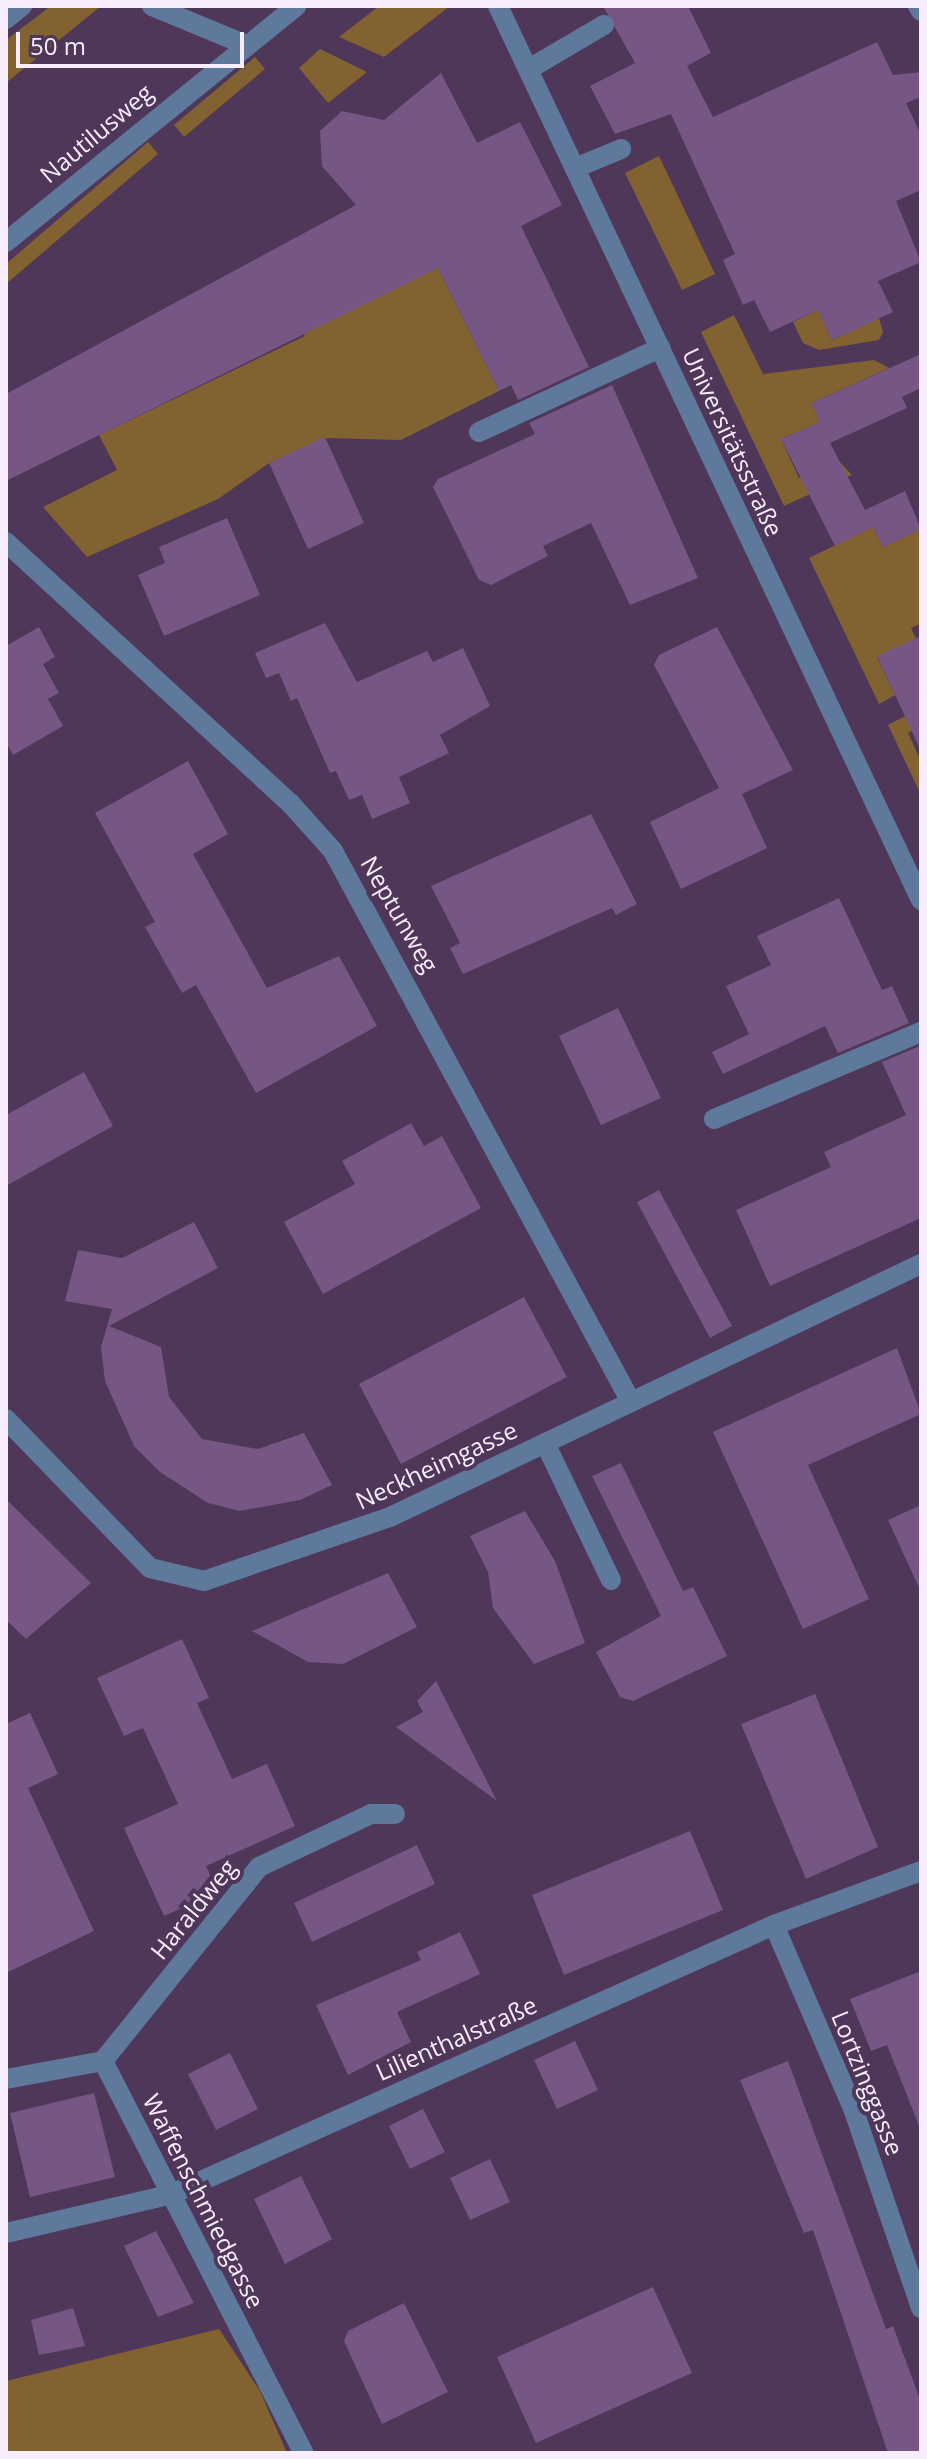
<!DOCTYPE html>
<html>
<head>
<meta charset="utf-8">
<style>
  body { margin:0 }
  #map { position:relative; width:927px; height:2459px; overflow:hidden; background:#4e3758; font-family:"Open Sans",sans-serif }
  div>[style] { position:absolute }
  .green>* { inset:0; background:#836232 }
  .building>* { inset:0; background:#765684 }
  .minor>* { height:20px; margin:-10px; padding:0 10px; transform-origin:10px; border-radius:10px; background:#5e799c }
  span { translate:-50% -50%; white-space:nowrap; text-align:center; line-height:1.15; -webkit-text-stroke:8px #4e3758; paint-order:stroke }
  .street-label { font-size:24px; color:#f8edfd }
  .frame { position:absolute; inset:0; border:8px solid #f8edfd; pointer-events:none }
  .scale { position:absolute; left:16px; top:32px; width:228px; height:36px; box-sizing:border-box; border:4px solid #f8edfd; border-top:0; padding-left:10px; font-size:24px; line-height:28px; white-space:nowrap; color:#f8edfd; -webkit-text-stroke:6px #4e3758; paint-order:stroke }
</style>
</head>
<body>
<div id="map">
  <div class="green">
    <div style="clip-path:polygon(51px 6px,101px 6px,6px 83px,6px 40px)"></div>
    <div style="clip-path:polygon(379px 6px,450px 6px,384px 57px,339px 37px)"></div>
    <div style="clip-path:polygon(320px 49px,367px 72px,328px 103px,299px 68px)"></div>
    <div style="clip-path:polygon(255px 57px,265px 69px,184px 137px,174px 125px)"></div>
    <div style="clip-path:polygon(148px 142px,158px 154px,6px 284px,6px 264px)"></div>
    <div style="clip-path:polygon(659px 156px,715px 274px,682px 290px,625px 173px)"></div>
    <div style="clip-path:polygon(438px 268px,499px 391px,401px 440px,325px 438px,269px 463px,218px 499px,87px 557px,43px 507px,117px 470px,99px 435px,305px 336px,293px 319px)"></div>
    <div style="clip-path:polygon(818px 310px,832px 340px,879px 318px,883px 332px,879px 340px,819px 350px,803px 343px,793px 322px)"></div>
    <div style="clip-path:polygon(734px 315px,763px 374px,874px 360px,889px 368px,812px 403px,820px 422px,781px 439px,799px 478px,838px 460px,852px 475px,784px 506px,701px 332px)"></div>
    <div style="clip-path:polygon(873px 527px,883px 547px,921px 529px,921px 624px,911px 628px,916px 639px,877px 657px,895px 695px,879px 704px,809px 558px)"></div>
    <div style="clip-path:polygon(911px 713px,918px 728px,908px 733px,921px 761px,921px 795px,888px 725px)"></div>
    <div style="clip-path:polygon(219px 2329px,260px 2391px,287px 2453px,6px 2453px,6px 2381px)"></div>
  </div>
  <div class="building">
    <div style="clip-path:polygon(603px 6px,688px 6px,711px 53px,687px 66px,713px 117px,877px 42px,893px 75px,921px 72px,921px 97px,906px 103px,921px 135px,921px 190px,896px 201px,921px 262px,878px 281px,893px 312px,832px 340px,818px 310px,770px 332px,754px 300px,743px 305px,723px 260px,735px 254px,671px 114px,615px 134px,590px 86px,635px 63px)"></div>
    <div style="clip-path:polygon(441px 73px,477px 143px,520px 122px,562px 205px,521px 226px,589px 367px,518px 400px,511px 385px,499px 391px,438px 268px,6px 481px,6px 394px,356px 205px,322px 166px,320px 131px,342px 111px,384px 120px)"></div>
    <div style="clip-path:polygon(921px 354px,921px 388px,902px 397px,907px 408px,830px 443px,865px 510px,905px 491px,921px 529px,883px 547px,873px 527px,835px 546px,781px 439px,820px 422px,812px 403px)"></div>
    <div style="clip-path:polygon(612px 385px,698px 578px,630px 605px,591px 523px,543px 546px,548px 556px,491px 585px,479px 580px,433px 487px,438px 479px,535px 434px,529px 423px)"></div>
    <div style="clip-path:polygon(325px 437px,364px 523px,308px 549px,269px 463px)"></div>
    <div style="clip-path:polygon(227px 518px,260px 595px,164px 636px,138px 575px,165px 563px,159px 547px)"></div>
    <div style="clip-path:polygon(325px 623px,357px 682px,427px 651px,433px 662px,463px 648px,490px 706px,440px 735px,449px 753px,399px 777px,410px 803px,372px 819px,362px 795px,349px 800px,336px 771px,330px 773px,297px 698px,291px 701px,279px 673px,266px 678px,255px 653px)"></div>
    <div style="clip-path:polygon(39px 627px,55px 657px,43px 664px,59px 693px,48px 699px,63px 726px,13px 755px,6px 742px,6px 646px)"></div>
    <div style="clip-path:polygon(717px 627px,793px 770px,742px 794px,767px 848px,681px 889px,650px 822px,719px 788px,654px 665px,659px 655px)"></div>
    <div style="clip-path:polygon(921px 636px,921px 751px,877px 656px)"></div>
    <div style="clip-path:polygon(188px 761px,228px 834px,193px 854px,267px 988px,339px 956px,377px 1026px,256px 1093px,196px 985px,182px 993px,145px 927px,155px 922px,95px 813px)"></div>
    <div style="clip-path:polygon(591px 814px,637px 904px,616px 915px,612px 908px,463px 974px,450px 948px,460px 943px,431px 886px)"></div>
    <div style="clip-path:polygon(839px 898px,882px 990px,892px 986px,909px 1023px,838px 1053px,825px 1026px,723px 1074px,712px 1052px,749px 1034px,726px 986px,771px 965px,757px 936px)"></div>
    <div style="clip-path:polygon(618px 1008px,661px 1098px,601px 1125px,559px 1036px)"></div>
    <div style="clip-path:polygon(920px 1046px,921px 1218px,770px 1286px,736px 1210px,831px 1167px,824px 1152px,906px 1115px,882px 1062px)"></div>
    <div style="clip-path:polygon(84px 1072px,113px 1126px,6px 1186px,6px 1115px)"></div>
    <div style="clip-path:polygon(411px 1123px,424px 1146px,442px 1136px,481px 1208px,323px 1294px,284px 1222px,355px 1184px,342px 1161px)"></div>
    <div style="clip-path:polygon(659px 1190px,732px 1326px,710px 1338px,637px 1202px)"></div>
    <div style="clip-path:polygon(194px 1222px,218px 1268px,109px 1326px,161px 1347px,169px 1397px,202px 1439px,258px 1449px,304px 1433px,332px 1485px,300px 1500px,240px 1511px,208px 1503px,160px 1472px,134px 1446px,105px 1381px,101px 1347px,112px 1309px,65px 1301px,78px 1250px,122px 1258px)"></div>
    <div style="clip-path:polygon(524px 1297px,567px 1377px,401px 1464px,359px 1384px)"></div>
    <div style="clip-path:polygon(897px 1348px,921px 1414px,808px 1465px,869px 1599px,803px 1629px,713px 1432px)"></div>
    <div style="clip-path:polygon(621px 1463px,683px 1591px,693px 1587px,727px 1656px,633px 1701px,620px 1697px,596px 1652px,661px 1616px,592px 1476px)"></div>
    <div style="clip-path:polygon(6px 1499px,91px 1583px,26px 1639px,6px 1620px)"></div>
    <div style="clip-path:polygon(921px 1505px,921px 1592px,888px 1520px)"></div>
    <div style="clip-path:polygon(525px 1511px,555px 1561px,585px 1643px,534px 1664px,493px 1608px,488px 1572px,470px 1536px)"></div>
    <div style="clip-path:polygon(388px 1573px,417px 1627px,343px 1664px,308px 1662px,252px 1631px)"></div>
    <div style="clip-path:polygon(182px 1639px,209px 1698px,197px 1703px,232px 1779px,267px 1764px,295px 1826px,206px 1866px,218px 1892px,164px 1916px,124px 1828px,178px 1804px,143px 1728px,124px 1736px,97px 1678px)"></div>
    <div style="clip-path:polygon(436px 1681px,497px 1801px,396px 1727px,423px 1712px,417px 1701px)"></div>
    <div style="clip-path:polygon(815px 1694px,878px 1847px,806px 1879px,741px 1724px)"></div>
    <div style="clip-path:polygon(30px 1713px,58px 1774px,28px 1788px,94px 1931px,6px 1973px,6px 1724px)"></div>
    <div style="clip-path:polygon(690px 1831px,723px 1910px,564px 1975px,532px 1895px)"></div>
    <div style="clip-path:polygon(417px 1845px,435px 1884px,312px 1942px,294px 1903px)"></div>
    <div style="clip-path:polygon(460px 1932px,480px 1974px,397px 2012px,411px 2042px,348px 2075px,316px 2005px,421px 1960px,417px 1952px)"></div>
    <div style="clip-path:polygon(921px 1971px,921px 2127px,920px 2128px,887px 2045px,871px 2051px,850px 1999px)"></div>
    <div style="clip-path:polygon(575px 2041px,598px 2090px,557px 2109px,534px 2060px)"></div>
    <div style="clip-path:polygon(230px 2053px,258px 2109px,216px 2130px,188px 2074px)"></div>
    <div style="clip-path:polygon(788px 2061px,886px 2329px,893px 2326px,921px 2402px,921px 2453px,888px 2453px,813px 2230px,804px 2233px,740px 2080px)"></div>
    <div style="clip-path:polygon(94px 2093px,115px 2177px,30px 2197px,10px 2113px)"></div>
    <div style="clip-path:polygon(423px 2109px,445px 2152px,410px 2169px,389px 2126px)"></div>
    <div style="clip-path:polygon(490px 2159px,510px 2202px,470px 2220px,450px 2178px)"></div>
    <div style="clip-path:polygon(301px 2176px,332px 2239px,285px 2264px,254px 2199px)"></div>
    <div style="clip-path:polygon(156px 2231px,194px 2303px,158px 2317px,124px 2246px)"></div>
    <div style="clip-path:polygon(653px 2287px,692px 2373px,536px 2443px,497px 2357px)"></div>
    <div style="clip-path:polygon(404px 2303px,448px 2392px,382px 2424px,344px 2341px,348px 2331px)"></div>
    <div style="clip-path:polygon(73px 2308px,85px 2346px,39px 2355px,31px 2320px)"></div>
  </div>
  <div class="minor">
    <div style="left:152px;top:6px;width:102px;rotate:22.5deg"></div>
    <div style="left:498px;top:6px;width:989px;rotate:64.68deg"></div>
    <div style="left:918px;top:6px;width:6px;rotate:59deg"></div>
    <div style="left:6px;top:19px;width:21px;rotate:-39deg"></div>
    <div style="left:529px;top:69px;width:87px;rotate:-30.4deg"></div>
    <div style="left:575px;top:168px;width:50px;rotate:-22.4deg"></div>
    <div style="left:6px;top:242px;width:374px;rotate:-39.1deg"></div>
    <div style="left:479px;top:432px;width:200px;rotate:-24.9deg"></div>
    <div style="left:6px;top:542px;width:386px;rotate:42.6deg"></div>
    <div style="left:290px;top:803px;width:64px;rotate:48.1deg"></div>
    <div style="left:333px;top:851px;width:626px;rotate:61.59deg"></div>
    <div style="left:714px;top:1119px;width:225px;rotate:-22.8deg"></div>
    <div style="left:6px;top:1419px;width:207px;rotate:46deg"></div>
    <div style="left:150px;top:1568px;width:56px;rotate:13.5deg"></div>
    <div style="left:204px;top:1581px;width:197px;rotate:-19deg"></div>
    <div style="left:390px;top:1517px;width:588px;rotate:-25.48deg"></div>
    <div style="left:545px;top:1443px;width:152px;rotate:64.3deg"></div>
    <div style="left:774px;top:1925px;width:202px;rotate:66.7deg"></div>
    <div style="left:854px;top:2111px;width:208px;rotate:71.2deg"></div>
    <div style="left:103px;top:2061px;width:441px;rotate:62.9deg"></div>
    <div style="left:103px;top:2061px;width:249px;rotate:-51.2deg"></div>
    <div style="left:259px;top:1867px;width:124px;rotate:-25.3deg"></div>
    <div style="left:371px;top:1814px;width:24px"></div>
    <div style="left:6px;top:2079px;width:99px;rotate:-10.5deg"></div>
    <div style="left:6px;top:2233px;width:171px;rotate:-13.2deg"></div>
    <div style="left:172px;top:2194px;width:659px;rotate:-24.08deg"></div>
    <div style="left:774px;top:1925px;width:157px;rotate:-20.2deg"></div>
  </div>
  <div class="street-label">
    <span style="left:96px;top:133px;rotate:-40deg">Nautilusweg</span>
    <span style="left:733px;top:442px;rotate:65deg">Universitätsstraße</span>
    <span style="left:400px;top:914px;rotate:60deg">Neptunweg</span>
    <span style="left:436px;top:1465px;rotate:-25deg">Neckheimgasse</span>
    <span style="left:193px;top:1909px;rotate:-51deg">Haraldweg</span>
    <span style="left:456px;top:2038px;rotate:-24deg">Lilienthalstraße</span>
    <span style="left:868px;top:2083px;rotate:68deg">Lortzinggasse</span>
    <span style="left:204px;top:2201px;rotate:63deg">Waffenschmiedgasse</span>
  </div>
  <div class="frame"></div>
  <div class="scale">50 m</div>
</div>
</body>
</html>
